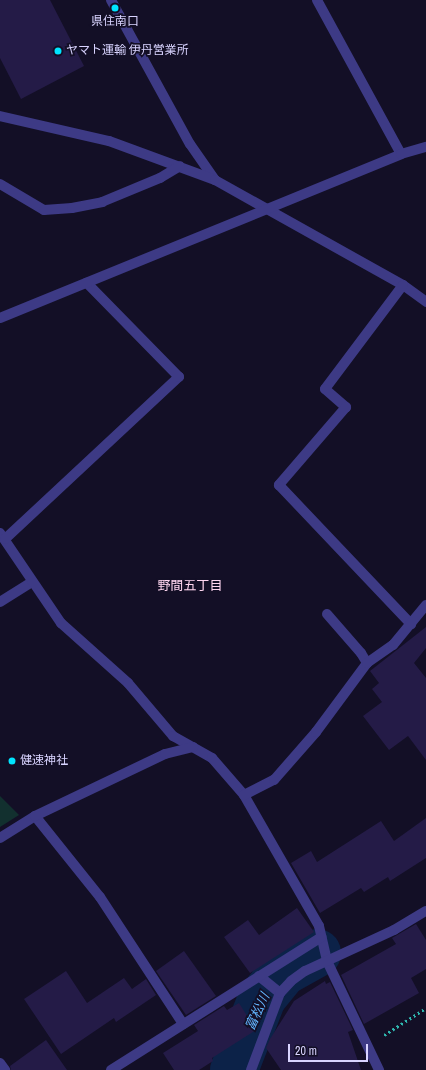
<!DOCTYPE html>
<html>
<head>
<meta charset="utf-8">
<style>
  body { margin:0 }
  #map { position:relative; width:426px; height:1070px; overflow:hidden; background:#130f26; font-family:"Archivo Narrow","Noto Sans JP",sans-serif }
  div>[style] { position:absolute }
  .green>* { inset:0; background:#12302f }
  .river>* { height:48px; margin:-24px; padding:0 24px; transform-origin:24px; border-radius:24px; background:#0c2248 }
  .building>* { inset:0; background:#241b47 }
  .path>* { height:2.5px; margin-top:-1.25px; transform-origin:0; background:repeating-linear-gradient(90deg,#2fb8b0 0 2px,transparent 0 5px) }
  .service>* { height:10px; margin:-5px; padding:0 5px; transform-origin:5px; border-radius:5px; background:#3d3a85 }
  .minor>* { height:10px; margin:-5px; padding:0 5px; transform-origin:5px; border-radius:5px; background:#3d3a85 }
  .tertiary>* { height:10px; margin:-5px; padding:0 5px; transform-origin:5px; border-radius:5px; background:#3d3a85 }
  .dots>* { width:11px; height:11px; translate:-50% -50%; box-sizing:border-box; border:2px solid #130f26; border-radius:50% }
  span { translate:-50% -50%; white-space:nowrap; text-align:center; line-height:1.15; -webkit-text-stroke:3.5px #130f26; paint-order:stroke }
  .poi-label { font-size:12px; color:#d9d4ff }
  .left { translate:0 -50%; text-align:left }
  .neighbourhood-label { font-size:13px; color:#ffd6f0 }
  .water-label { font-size:13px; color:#62b6ff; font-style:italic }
  .scale { position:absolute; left:288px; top:1044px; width:80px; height:18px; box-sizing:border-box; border:2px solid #d9d4ff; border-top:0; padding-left:5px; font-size:12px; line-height:14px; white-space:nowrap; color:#d9d4ff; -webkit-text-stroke:3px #130f26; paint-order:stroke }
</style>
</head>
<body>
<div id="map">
  <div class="green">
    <div style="clip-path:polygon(0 796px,19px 815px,0 827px)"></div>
  </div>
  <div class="river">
    <div style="left:234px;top:1070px;width:77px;rotate:-68.7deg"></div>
    <div style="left:262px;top:998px;width:33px;rotate:-51deg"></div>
    <div style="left:283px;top:972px;width:39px;rotate:-29deg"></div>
  </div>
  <div class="building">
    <div style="clip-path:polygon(0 0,50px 0,84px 66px,21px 99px,0 58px)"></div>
    <div style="clip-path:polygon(426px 627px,426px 648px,414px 663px,426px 678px,426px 760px,408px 736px,389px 750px,363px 716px,382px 702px,372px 689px,379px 683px,370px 671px)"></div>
    <div style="clip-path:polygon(426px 818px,426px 858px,390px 881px,388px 877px,364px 892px,361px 888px,320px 913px,291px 863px,311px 851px,317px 862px,381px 821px,394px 841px)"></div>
    <div style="clip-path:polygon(297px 908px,314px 932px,250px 973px,224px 937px,248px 920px,259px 935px)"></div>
    <div style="clip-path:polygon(416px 924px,426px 940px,426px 969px,411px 978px,419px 993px,364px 1024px,341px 975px,396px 944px,392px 938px)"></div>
    <div style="clip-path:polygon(184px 951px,216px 996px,186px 1015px,156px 971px)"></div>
    <div style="clip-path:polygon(66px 971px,87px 1003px,124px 978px,132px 989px,146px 979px,156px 995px,116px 1022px,114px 1018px,61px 1054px,24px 999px)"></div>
    <div style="clip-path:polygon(325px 981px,326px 984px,330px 982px,353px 1030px,348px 1032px,361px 1070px,281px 1070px,266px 1048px,270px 1039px,294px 1001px)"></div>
    <div style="clip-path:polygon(239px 1003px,256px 1030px,212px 1058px,213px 1061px,199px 1070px,174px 1070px,163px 1053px,198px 1031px,194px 1025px,224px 1006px,227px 1010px)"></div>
    <div style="clip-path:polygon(46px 1040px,67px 1070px,11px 1070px,10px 1066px)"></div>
  </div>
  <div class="path">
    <div style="left:384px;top:1035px;width:50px;rotate:-32.7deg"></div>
  </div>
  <div class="service">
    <div style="left:0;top:602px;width:38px;rotate:-32deg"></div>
    <div style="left:327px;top:614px;width:52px;rotate:48.9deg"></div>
    <div style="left:361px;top:653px;width:12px;rotate:59deg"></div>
    <div style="left:35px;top:816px;width:104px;rotate:51.3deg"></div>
    <div style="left:100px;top:897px;width:152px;rotate:56.8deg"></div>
  </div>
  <div class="minor">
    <div style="left:111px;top:0;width:164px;rotate:61.3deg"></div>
    <div style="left:190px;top:144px;width:44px;rotate:55.2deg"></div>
    <div style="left:317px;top:0;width:175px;rotate:61.4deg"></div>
    <div style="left:0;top:116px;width:112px;rotate:12.9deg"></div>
    <div style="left:109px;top:141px;width:113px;rotate:20.2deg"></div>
    <div style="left:215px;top:180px;width:215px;rotate:29.2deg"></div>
    <div style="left:403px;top:285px;width:29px;rotate:36deg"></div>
    <div style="left:0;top:184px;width:51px;rotate:30.6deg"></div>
    <div style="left:44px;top:210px;width:28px;rotate:-4deg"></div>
    <div style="left:72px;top:208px;width:31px;rotate:-11deg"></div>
    <div style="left:102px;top:202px;width:63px;rotate:-22.5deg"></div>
    <div style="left:160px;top:178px;width:23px;rotate:-31deg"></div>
    <div style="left:403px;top:285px;width:130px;rotate:126.9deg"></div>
    <div style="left:325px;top:389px;width:28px;rotate:41deg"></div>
    <div style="left:346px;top:407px;width:103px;rotate:130.7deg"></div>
    <div style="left:279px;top:485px;width:192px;rotate:46.5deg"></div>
    <div style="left:0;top:533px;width:109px;rotate:55.9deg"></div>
    <div style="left:61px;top:623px;width:90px;rotate:41.8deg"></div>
    <div style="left:128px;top:683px;width:70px;rotate:49.7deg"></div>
    <div style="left:173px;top:736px;width:45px;rotate:29.4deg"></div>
    <div style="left:212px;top:758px;width:49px;rotate:49.1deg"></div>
    <div style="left:244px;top:795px;width:151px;rotate:60.2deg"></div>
    <div style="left:319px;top:926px;width:36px;rotate:77deg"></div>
    <div style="left:327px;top:961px;width:121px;rotate:64.5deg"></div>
    <div style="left:5px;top:539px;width:238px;rotate:-43deg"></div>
    <div style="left:179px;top:377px;width:132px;rotate:-134.4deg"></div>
    <div style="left:244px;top:795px;width:34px;rotate:-27deg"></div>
    <div style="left:274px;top:780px;width:64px;rotate:-48.8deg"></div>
    <div style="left:316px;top:732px;width:86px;rotate:-53.5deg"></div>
    <div style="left:367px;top:663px;width:32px;rotate:-35deg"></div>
    <div style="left:393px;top:645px;width:52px;rotate:-50.5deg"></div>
    <div style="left:0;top:838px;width:41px;rotate:-32.2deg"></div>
    <div style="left:35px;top:816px;width:144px;rotate:-25.5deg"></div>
    <div style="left:165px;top:754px;width:29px;rotate:-14deg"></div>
    <div style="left:259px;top:976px;width:27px;rotate:39deg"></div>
    <div style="left:0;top:1063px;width:9px;rotate:54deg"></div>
    <div style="left:111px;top:1070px;width:249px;rotate:-32.3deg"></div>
    <div style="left:251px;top:1070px;width:82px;rotate:-69.4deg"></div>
    <div style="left:280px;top:993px;width:16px;rotate:-47deg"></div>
    <div style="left:291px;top:981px;width:17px;rotate:-36deg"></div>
    <div style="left:305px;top:971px;width:98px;rotate:-24.7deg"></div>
    <div style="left:394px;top:930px;width:37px;rotate:-31deg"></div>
  </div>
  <div class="tertiary">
    <div style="left:0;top:318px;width:433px;rotate:-22.2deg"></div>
    <div style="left:401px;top:154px;width:26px;rotate:-16deg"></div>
  </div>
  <div class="dots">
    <div style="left:115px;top:8px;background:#00e5ff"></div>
    <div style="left:58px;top:51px;background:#00e5ff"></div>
    <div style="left:12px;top:761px;background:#00e5ff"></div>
  </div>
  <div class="poi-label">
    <span style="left:115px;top:22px">県住南口</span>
    <span class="left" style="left:66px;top:51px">ヤマト運輸 伊丹営業所</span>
    <span class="left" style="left:20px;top:761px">健速神社</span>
  </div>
  <div class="neighbourhood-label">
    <span style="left:190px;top:586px">野間五丁目</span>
  </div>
  <div class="water-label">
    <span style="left:258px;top:1012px;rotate:-65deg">富松川</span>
  </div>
  <div class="scale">20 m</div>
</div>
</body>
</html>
